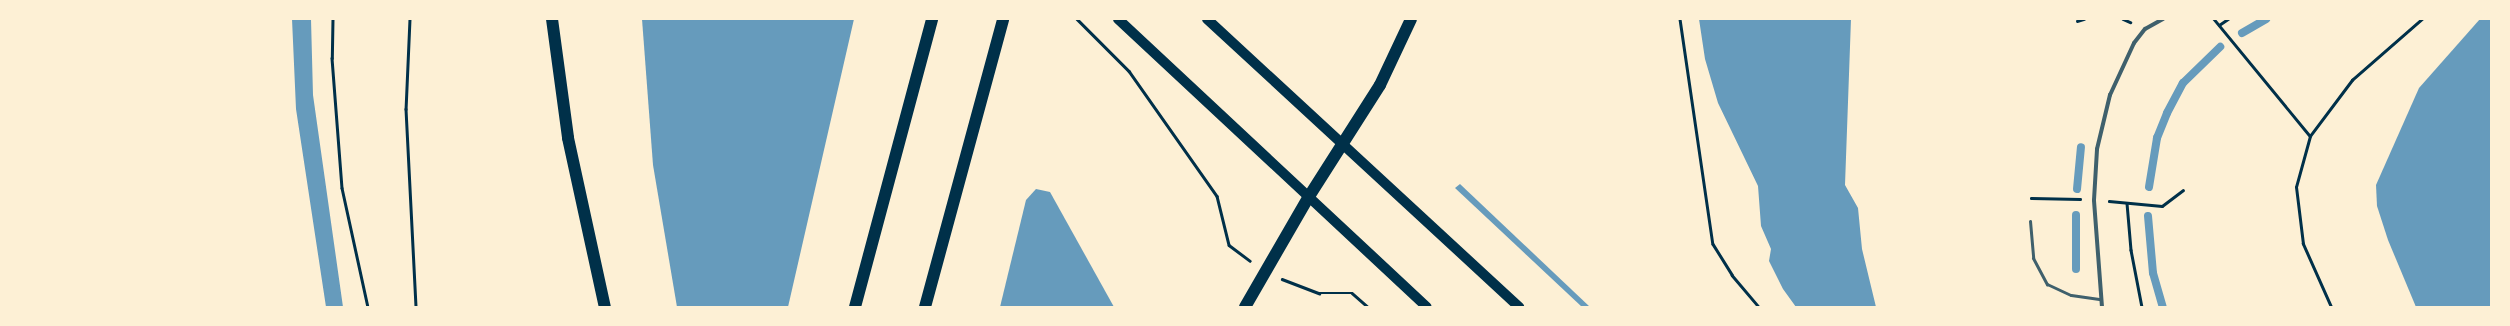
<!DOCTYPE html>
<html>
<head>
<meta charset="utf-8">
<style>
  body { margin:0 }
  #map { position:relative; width:2510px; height:326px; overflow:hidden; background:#fdf0d5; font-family:"Roboto Condensed",sans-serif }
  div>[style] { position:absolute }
  .water>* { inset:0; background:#669bbc }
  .stream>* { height:8px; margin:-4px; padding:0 4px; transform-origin:4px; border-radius:4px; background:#669bbc }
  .path>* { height:2.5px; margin:-1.25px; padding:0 1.25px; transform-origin:1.25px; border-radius:1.25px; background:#003049 }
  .service>* { height:3px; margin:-1.5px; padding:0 1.5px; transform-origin:1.5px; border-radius:1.5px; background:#3f606c }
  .minor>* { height:4px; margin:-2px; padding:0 2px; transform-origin:2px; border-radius:2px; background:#3f606c }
  .primary>* { height:10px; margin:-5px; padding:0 5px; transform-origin:5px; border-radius:5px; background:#003049 }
  .motorway>* { height:12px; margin:-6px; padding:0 6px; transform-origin:6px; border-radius:6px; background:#003049 }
  span { translate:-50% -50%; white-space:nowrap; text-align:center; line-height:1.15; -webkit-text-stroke:4px #fdf0d5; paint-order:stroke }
  .frame { position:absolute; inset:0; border:20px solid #fdf0d5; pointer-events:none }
</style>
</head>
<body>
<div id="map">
  <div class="water">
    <div style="clip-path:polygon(292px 19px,311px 19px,313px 95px,343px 307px,326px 307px,296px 109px)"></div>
    <div style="clip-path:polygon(642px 19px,854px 19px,788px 307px,677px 307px,653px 165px)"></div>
    <div style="clip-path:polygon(1699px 19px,1851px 19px,1845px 185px,1858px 208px,1862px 249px,1876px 307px,1796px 307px,1783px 289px,1769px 261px,1771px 249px,1761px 226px,1758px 186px,1718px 103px,1705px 59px)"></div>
    <div style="clip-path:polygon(2480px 19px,2491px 19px,2491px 307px,2416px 307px,2388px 240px,2377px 206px,2376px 185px,2419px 88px)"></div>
    <div style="clip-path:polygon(1460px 184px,1590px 307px,1582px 307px,1455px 188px)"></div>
    <div style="clip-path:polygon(1036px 189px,1050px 192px,1114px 307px,1000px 307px,1026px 200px)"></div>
  </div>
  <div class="stream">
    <div style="left:2242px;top:33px;width:28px;rotate:-30deg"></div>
    <div style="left:2149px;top:187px;width:50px;rotate:-80.7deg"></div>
    <div style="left:2157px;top:138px;width:27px;rotate:-68deg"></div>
    <div style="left:2167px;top:113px;width:34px;rotate:-62deg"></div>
    <div style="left:2183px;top:83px;width:52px;rotate:-44.2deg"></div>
    <div style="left:2077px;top:189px;width:42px;rotate:-84.6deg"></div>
    <div style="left:2148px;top:216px;width:57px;rotate:85deg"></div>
    <div style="left:2153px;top:273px;width:35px;rotate:74deg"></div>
    <div style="left:2076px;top:269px;width:54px;rotate:-90deg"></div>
  </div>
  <div class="path">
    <div style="left:333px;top:19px;width:39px;rotate:91deg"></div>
    <div style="left:332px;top:58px;width:130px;rotate:85.6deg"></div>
    <div style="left:342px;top:188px;width:122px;rotate:77.7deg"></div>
    <div style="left:410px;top:19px;width:90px;rotate:92.5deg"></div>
    <div style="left:406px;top:109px;width:198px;rotate:87.1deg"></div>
    <div style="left:1077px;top:19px;width:74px;rotate:45deg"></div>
    <div style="left:1129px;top:71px;width:153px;rotate:54.9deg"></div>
    <div style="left:1217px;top:196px;width:50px;rotate:76.2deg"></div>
    <div style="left:1229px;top:245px;width:26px;rotate:37deg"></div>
    <div style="left:1680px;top:19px;width:227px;rotate:81.7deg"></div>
    <div style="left:1713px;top:244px;width:36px;rotate:58deg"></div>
    <div style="left:1732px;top:275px;width:42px;rotate:49.8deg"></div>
    <div style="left:2123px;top:19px;width:8px;rotate:23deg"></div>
    <div style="left:2214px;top:19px;width:151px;rotate:50.6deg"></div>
    <div style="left:2077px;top:21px;width:7px;rotate:-16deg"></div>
    <div style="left:2219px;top:25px;width:11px;rotate:-34deg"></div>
    <div style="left:2031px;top:198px;width:49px;rotate:1.2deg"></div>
    <div style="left:2109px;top:201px;width:53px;rotate:5.4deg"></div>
    <div style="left:2162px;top:206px;width:26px;rotate:-37deg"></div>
    <div style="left:2127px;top:203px;width:47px;rotate:85.1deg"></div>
    <div style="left:2131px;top:250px;width:58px;rotate:79.1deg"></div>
    <div style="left:1282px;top:279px;width:40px;rotate:21deg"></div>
    <div style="left:1319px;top:293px;width:33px"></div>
    <div style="left:1352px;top:293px;width:21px;rotate:41deg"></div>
    <div style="left:2331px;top:307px;width:69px;rotate:-114deg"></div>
    <div style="left:2303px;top:244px;width:57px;rotate:-97deg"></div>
    <div style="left:2296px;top:187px;width:53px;rotate:-74.6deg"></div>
    <div style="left:2310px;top:136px;width:70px;rotate:-53.1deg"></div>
    <div style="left:2352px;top:80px;width:93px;rotate:-41.1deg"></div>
  </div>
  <div class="service">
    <div style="left:2030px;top:221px;width:37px;rotate:85deg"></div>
    <div style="left:2033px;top:258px;width:30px;rotate:62deg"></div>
    <div style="left:2047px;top:284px;width:26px;rotate:25deg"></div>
    <div style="left:2071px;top:295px;width:30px;rotate:8deg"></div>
  </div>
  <div class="minor">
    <div style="left:2102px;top:307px;width:107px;rotate:-94.3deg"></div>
    <div style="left:2094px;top:200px;width:51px;rotate:-86.6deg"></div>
    <div style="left:2097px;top:149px;width:56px;rotate:-76.5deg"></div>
    <div style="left:2110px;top:95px;width:57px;rotate:-65.2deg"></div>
    <div style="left:2134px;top:43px;width:18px;rotate:-52deg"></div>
    <div style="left:2145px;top:29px;width:21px;rotate:-29deg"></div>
  </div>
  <div class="primary">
    <div style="left:1118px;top:19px;width:422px;rotate:43deg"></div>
    <div style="left:1207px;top:19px;width:425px;rotate:42.7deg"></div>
  </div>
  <div class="motorway">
    <div style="left:552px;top:19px;width:120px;rotate:82.3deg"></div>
    <div style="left:568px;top:138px;width:173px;rotate:77.7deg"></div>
    <div style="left:855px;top:307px;width:298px;rotate:-75deg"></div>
    <div style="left:925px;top:307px;width:298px;rotate:-74.8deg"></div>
    <div style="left:1245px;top:307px;width:126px;rotate:-60deg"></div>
    <div style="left:1308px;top:198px;width:134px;rotate:-57.5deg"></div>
    <div style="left:1380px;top:85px;width:73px;rotate:-64.8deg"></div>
  </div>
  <div class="frame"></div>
</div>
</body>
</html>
